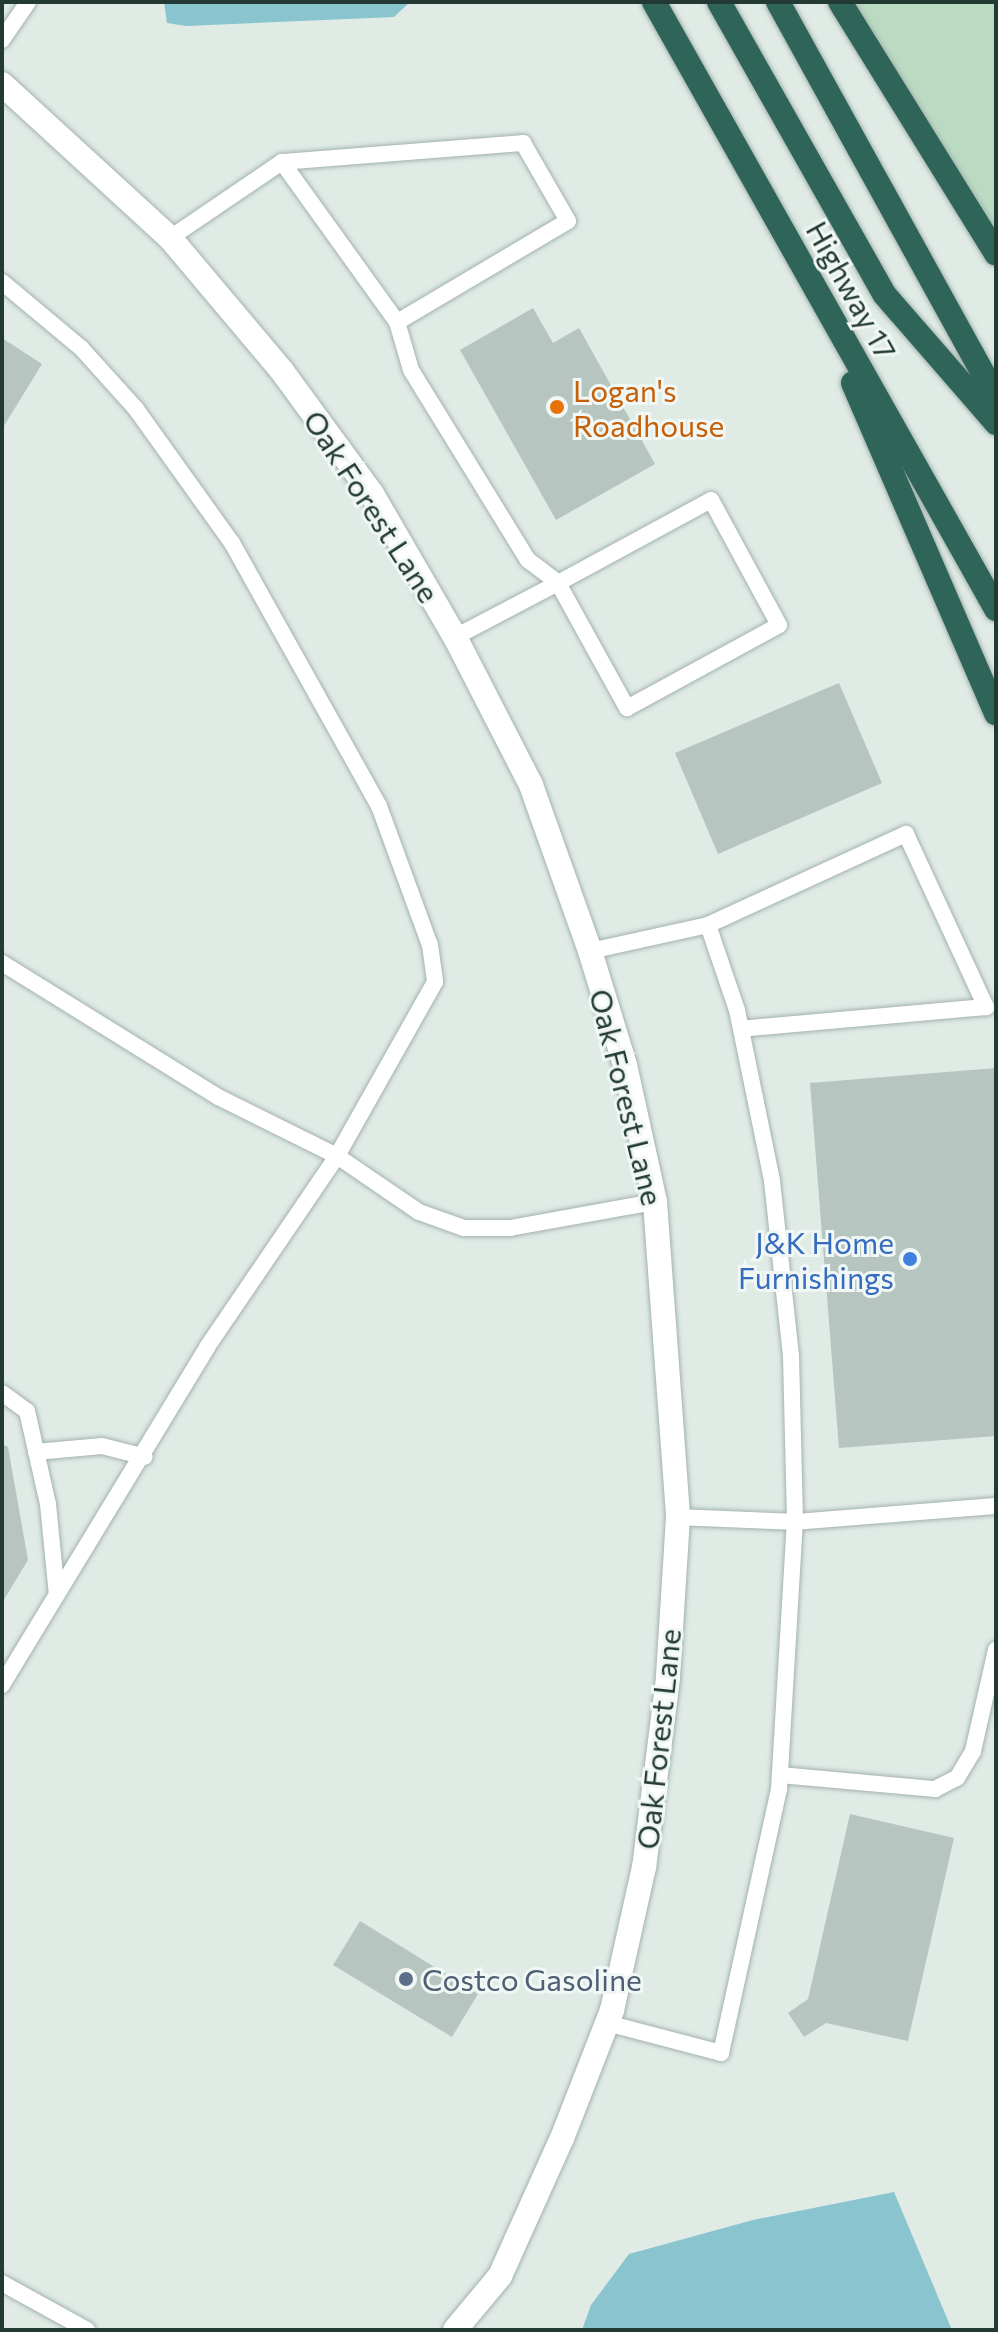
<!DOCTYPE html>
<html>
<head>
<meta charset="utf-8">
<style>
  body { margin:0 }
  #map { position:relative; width:998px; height:2332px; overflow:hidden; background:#e0ebe6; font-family:Commissioner,sans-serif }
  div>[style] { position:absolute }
  .green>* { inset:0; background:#badbc2 }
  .water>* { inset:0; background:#8ac4ce }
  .building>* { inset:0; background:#b6c5bf }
  .roads { filter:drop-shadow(0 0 2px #a3b2ad) drop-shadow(0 0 2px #a3b2ad) }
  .lane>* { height:16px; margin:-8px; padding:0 8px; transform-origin:8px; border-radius:8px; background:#fff }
  .street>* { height:24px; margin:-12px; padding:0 12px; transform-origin:12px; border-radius:12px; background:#fff }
  .highway>* { height:24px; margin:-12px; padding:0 12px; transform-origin:12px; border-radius:12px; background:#2f6559 }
  .dots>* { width:22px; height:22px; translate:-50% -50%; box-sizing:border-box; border:4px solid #f1f7f4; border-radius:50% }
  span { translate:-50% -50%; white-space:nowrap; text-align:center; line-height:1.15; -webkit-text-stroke:6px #f1f7f4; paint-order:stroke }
  .street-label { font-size:30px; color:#223a33 }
  .food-label { font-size:30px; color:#c56008 }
  .left { translate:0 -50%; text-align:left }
  .shop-label { font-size:30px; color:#366cbe }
  .right { translate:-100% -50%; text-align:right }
  .service-label { font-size:30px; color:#4e5e75 }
  .frame { position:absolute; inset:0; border:4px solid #223a33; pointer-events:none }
</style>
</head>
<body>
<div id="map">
  <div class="green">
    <div style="clip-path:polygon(840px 2px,996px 2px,996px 254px)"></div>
  </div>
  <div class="water">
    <div style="clip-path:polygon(164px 2px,410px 2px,394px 17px,186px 26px,167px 23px)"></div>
    <div style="clip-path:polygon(894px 2192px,952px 2330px,582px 2330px,591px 2305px,629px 2254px,753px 2220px)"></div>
  </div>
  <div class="building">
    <div style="clip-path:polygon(533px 308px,553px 343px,579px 328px,655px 464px,556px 520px,460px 350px)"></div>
    <div style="clip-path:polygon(2px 338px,42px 364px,2px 429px)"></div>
    <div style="clip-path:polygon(839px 683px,882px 783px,718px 854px,675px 753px)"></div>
    <div style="clip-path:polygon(996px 1068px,996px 1436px,839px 1448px,810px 1083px)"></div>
    <div style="clip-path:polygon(2px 1444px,8px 1447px,28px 1560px,2px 1603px)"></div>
    <div style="clip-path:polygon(850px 1814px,954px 1838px,908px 2041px,826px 2023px,804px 2037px,788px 2013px,808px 1999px)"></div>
    <div style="clip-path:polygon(360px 1921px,478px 1994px,452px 2037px,333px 1965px)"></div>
  </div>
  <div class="roads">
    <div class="lane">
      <div style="left:2px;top:40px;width:46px;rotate:-55.6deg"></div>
      <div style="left:282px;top:162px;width:197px;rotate:54.3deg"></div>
      <div style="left:397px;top:322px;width:50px;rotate:73.7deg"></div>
      <div style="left:411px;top:370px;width:223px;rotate:58.4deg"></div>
      <div style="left:528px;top:560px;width:38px;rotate:37deg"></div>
      <div style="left:558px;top:583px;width:143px;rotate:61.1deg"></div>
      <div style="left:627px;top:708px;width:173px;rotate:-28.6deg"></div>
      <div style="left:779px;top:625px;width:142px;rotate:-118.5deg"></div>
      <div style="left:711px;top:500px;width:174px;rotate:151.5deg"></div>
      <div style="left:558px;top:583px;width:116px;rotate:152.3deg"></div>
      <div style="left:170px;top:238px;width:135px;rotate:-34.2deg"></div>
      <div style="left:282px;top:162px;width:242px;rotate:-4.5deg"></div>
      <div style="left:523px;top:143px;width:90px;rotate:60deg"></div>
      <div style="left:568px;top:221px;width:199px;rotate:149.4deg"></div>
      <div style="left:2px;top:282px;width:104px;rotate:39.9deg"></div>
      <div style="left:82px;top:349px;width:81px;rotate:48deg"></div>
      <div style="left:136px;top:409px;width:165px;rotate:54.4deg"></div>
      <div style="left:232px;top:543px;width:301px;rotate:60.8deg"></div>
      <div style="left:379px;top:806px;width:148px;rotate:69.9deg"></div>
      <div style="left:430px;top:945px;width:37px;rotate:82deg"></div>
      <div style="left:435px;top:982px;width:200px;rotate:119.4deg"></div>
      <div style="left:337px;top:1156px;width:230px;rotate:124.2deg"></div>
      <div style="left:208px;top:1346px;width:397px;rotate:121.3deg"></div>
      <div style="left:708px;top:925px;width:218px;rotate:-24.7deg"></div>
      <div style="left:906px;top:834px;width:191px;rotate:65.2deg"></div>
      <div style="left:986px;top:1007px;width:246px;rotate:174.9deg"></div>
      <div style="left:590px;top:951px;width:121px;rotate:-12.4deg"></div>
      <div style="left:708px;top:925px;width:90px;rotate:71.2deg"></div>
      <div style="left:737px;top:1010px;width:175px;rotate:78.4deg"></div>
      <div style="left:772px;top:1181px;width:176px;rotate:83.8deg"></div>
      <div style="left:791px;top:1356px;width:166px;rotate:88.6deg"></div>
      <div style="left:795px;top:1522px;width:202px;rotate:-4.6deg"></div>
      <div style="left:2px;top:963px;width:254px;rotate:31.8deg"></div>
      <div style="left:218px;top:1097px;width:133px;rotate:26.4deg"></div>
      <div style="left:337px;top:1156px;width:99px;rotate:34.3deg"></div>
      <div style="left:419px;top:1212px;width:48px;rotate:19.6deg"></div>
      <div style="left:464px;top:1228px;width:46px"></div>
      <div style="left:510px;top:1228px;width:147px;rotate:-10.2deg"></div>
      <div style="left:2px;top:1393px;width:31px;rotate:36deg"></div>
      <div style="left:27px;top:1411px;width:95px;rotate:77.3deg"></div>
      <div style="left:48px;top:1504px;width:91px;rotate:84.4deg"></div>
      <div style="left:36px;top:1452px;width:66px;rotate:-5.2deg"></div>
      <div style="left:102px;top:1446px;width:44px;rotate:14.3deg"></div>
      <div style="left:780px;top:1775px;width:156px;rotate:5.2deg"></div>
      <div style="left:935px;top:1789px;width:25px;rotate:-27deg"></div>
      <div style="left:957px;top:1778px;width:31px;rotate:-59deg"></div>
      <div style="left:973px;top:1751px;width:104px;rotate:-77.2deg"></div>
      <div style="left:607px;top:2023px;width:118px;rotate:14.7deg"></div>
      <div style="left:721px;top:2053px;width:270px;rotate:-77.6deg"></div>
      <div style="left:779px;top:1789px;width:267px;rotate:-86.6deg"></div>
      <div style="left:795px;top:1522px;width:117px;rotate:-177.6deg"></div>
      <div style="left:2px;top:2283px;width:97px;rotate:28.9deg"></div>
    </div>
    <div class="street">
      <div style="left:2px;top:84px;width:228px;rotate:42.5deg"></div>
      <div style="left:170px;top:238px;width:174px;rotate:49.9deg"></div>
      <div style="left:282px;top:371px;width:152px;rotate:53.8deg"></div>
      <div style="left:372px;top:494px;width:165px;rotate:59.9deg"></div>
      <div style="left:455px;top:637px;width:166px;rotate:62.8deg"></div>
      <div style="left:531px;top:785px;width:176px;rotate:70.4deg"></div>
      <div style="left:590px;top:951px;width:119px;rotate:72.9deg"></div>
      <div style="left:625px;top:1065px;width:140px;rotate:77.6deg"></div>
      <div style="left:655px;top:1202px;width:316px;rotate:85.8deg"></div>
      <div style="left:678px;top:1517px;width:161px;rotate:93.6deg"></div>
      <div style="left:668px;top:1678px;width:191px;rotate:97.2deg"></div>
      <div style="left:644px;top:1867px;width:147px;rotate:102.6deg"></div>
      <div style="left:612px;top:2010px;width:137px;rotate:111.3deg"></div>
      <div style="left:562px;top:2138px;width:151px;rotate:114.2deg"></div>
      <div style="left:500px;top:2276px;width:70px;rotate:129.8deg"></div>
    </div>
    <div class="highway">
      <div style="left:654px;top:2px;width:697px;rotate:60.6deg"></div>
      <div style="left:719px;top:2px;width:335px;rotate:60.5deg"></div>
      <div style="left:884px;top:294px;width:171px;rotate:49deg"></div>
      <div style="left:778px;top:2px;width:451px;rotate:61.1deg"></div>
      <div style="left:840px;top:2px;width:296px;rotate:58.2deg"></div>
      <div style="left:853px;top:383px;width:360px;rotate:66.6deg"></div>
    </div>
  </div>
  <div class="dots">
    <div style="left:557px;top:407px;background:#e8710a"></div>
    <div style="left:910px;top:1259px;background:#3f7fe0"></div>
    <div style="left:406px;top:1979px;background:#5c6f8a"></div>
  </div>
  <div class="street-label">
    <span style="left:852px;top:290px;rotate:61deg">Highway 17</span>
    <span style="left:372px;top:506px;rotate:57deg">Oak Forest Lane</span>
    <span style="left:627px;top:1097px;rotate:76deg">Oak Forest Lane</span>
    <span style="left:658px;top:1739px;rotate:-84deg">Oak Forest Lane</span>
  </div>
  <div class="food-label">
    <span class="left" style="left:573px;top:407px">Logan's<br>Roadhouse</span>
  </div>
  <div class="shop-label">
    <span class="right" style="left:894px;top:1259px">J&amp;K Home<br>Furnishings</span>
  </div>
  <div class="service-label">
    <span class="left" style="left:422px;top:1979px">Costco Gasoline</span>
  </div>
  <div class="frame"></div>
</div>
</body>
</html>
